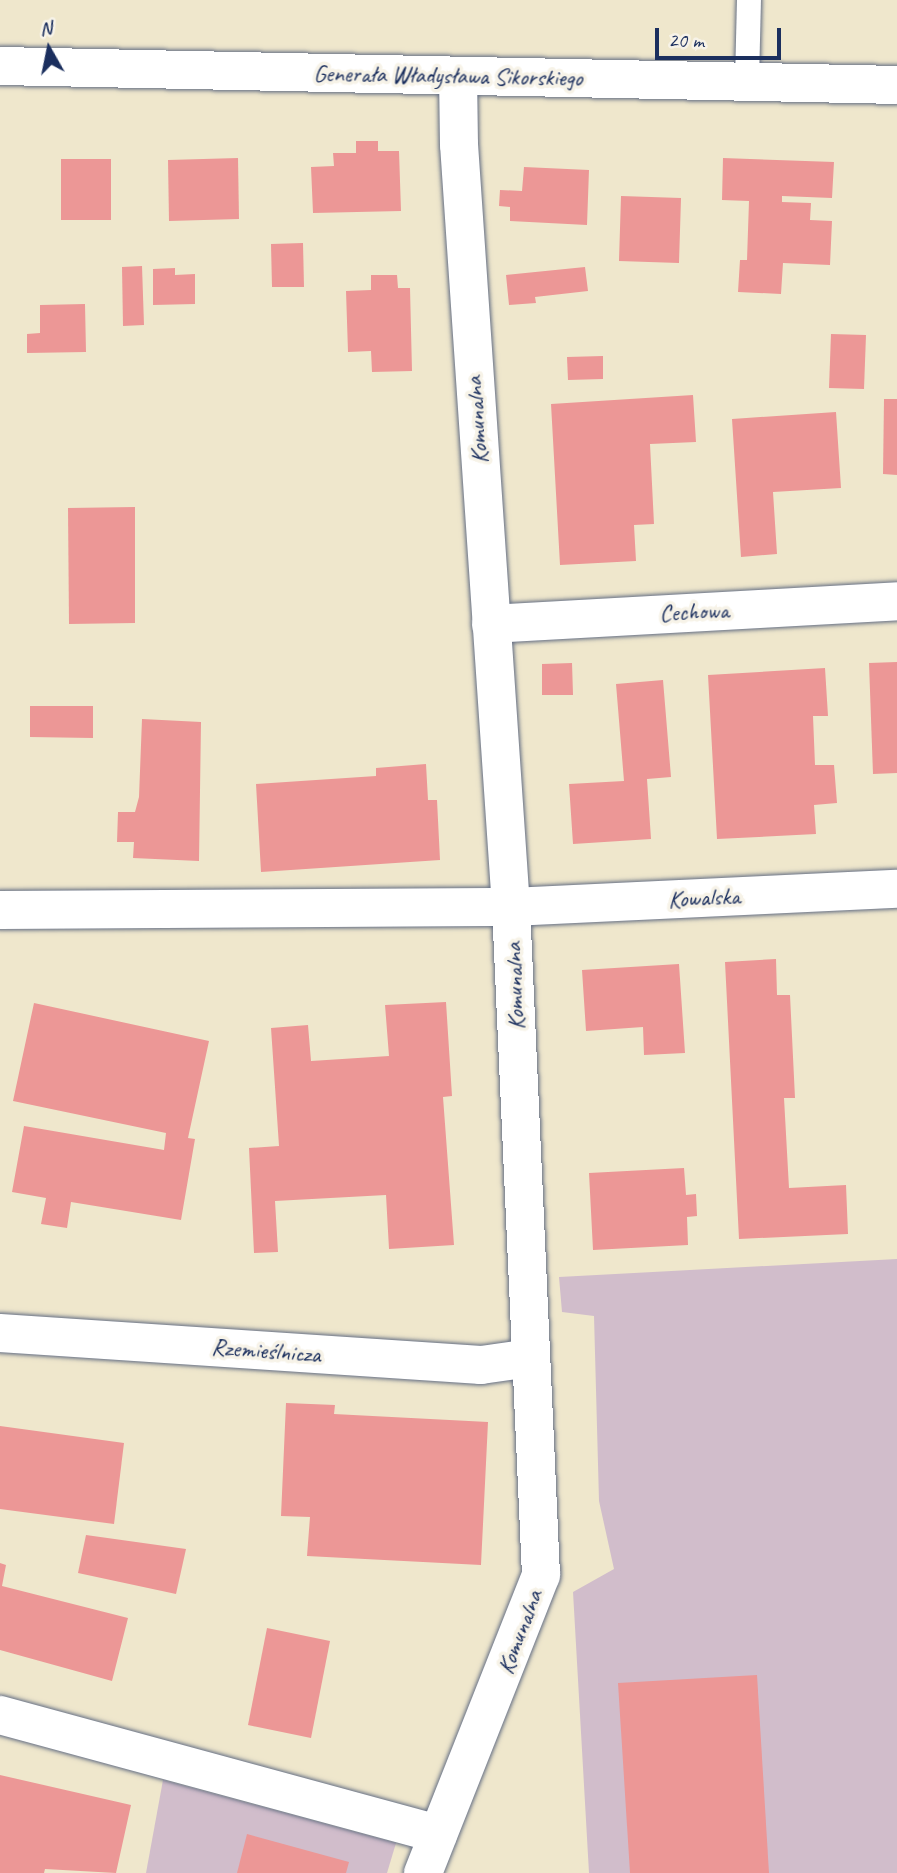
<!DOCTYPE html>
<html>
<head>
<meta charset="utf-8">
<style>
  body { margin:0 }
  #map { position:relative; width:897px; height:1873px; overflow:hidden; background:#efe7cc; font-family:Caveat,sans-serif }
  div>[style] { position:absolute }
  .industrial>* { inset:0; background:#d1bdcb }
  .building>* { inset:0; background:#ec9796 }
  .roads { filter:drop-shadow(0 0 2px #656f84) drop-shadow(0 0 2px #656f84) }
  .service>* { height:24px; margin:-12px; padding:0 12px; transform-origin:12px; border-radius:12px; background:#fff }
  .minor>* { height:38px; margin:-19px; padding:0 19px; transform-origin:19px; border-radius:19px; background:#fff }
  span { translate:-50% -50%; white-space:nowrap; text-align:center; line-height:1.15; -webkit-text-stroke:7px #f7f3e8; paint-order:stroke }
  .street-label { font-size:24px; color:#1b2f5e }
  .north { position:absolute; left:14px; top:14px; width:70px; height:70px; -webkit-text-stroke:5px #f7f3e8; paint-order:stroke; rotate:351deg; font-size:19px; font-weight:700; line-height:28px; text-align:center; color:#1b2f5e }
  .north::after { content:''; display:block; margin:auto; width:24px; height:32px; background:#1b2f5e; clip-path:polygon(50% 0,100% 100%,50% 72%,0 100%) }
  .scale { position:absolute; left:655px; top:28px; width:126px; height:32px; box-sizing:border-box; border:4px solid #1b2f5e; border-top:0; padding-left:9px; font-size:21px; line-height:24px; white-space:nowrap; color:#1b2f5e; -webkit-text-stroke:5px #f7f3e8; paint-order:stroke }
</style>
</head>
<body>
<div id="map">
  <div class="industrial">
    <div style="clip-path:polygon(897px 1259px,897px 1873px,589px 1873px,573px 1592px,614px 1569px,599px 1501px,594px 1316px,562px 1312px,559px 1277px)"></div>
    <div style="clip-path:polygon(163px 1780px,396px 1843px,387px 1873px,146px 1873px)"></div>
  </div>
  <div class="building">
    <div style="clip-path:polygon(356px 141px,378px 141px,378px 151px,399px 151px,401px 211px,313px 213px,311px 167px,334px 166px,333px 153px,356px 153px)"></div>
    <div style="clip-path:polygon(238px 158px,239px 219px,169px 221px,168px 160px)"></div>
    <div style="clip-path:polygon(723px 158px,834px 162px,832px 198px,782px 196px,782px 202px,811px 203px,810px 220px,832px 221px,830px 265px,783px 263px,781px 294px,738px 292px,740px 260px,747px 260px,749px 201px,722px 200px)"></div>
    <div style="clip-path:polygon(61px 159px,111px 159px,111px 220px,61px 220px)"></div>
    <div style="clip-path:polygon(524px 167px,589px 170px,587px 225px,510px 221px,510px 207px,499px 206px,500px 190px,522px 191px)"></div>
    <div style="clip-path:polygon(621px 196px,681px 198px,679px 263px,619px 261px)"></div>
    <div style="clip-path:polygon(303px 243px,304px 287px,272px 287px,271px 244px)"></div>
    <div style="clip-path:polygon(142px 266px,144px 325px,123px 326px,122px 267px)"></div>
    <div style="clip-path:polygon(585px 267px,588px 291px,535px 297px,536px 303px,509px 305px,506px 275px)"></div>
    <div style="clip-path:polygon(175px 268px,175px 275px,195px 274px,195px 304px,153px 305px,153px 269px)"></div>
    <div style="clip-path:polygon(371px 275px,397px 275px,398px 288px,410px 288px,412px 371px,372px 372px,371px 351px,348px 352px,346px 291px,371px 290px)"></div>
    <div style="clip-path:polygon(85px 304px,86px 352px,27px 353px,27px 334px,40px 333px,40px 305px)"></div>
    <div style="clip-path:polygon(831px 334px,866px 335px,864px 389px,829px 388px)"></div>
    <div style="clip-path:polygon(603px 356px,603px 379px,568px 380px,567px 357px)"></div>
    <div style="clip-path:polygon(693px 395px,696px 442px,650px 444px,654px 524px,634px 525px,636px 561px,560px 565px,551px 404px)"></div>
    <div style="clip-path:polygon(884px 399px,897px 399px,897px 475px,883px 474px)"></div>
    <div style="clip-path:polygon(836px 412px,841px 488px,773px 492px,777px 554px,741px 557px,732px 419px)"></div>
    <div style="clip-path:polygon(135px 507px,135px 623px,69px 624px,68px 508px)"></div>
    <div style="clip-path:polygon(897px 662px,897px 773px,873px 774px,869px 663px)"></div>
    <div style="clip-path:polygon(572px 663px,573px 695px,542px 695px,542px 664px)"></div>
    <div style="clip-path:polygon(825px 668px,828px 716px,813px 716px,815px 765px,834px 765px,837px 803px,814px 805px,816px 834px,717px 839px,708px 675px)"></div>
    <div style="clip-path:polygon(663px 680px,671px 777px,647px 779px,651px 839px,573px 844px,569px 784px,624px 781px,616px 684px)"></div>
    <div style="clip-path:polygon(30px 706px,93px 706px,93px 738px,30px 737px)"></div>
    <div style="clip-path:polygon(142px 719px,201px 722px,199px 861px,133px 858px,134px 842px,117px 842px,118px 812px,135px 812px,139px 797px)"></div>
    <div style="clip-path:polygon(426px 764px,428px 800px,437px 800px,440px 860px,261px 872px,256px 784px,376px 776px,376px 768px)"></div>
    <div style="clip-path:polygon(776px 959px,777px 995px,790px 995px,795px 1098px,784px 1098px,789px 1188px,846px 1185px,848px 1234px,739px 1239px,725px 962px)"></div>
    <div style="clip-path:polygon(679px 964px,685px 1053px,644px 1055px,643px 1027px,586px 1031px,582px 970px)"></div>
    <div style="clip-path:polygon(446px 1002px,452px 1096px,443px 1097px,454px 1245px,389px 1249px,386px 1195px,275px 1201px,278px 1252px,254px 1253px,249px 1148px,279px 1146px,271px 1028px,308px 1025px,311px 1061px,389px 1056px,385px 1005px)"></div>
    <div style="clip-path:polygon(34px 1003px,209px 1041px,188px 1138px,195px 1139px,181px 1220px,71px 1202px,67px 1228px,41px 1224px,46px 1198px,12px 1192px,24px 1126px,164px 1150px,166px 1133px,13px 1101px)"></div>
    <div style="clip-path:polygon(684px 1168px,686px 1195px,696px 1194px,697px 1216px,687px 1217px,688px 1245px,593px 1250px,589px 1173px)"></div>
    <div style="clip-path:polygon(286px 1403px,335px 1405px,334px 1414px,488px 1422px,481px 1565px,307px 1556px,310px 1517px,281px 1516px)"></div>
    <div style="clip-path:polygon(0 1426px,124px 1443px,114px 1524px,0 1509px)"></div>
    <div style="clip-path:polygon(86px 1535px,186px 1549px,176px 1594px,78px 1573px)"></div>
    <div style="clip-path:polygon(0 1563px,6px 1565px,2px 1586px,128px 1618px,112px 1681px,0 1650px)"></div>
    <div style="clip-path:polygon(267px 1628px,330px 1641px,311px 1738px,248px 1725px)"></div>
    <div style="clip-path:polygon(757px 1675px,769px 1873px,630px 1873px,618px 1683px)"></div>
    <div style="clip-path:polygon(0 1775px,131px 1805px,116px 1873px,45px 1869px,44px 1873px,0 1873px)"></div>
    <div style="clip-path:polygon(247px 1834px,349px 1862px,346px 1873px,237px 1873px)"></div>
  </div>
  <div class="roads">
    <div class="service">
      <div style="left:747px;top:81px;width:81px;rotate:-88.6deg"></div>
    </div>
    <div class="minor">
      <div style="left:0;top:66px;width:897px;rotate:1.21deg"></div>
      <div style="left:491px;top:624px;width:407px;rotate:-3.2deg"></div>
      <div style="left:0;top:910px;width:511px;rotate:-0.34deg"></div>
      <div style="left:511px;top:907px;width:386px;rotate:-2.7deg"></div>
      <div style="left:0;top:1333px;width:482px;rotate:3.8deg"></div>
      <div style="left:481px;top:1365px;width:50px;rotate:-8deg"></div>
      <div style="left:0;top:1715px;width:454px;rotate:15.2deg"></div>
      <div style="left:423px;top:1873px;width:321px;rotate:-68.4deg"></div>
      <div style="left:541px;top:1575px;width:669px;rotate:-92.57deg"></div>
      <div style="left:511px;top:907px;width:764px;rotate:-93.9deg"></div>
      <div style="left:459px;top:145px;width:68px;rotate:-90.8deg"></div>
    </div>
  </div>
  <div class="street-label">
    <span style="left:448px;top:76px;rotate:1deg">Generała Władysława Sikorskiego</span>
    <span style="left:477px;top:420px;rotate:-94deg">Komunalna</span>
    <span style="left:694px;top:612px;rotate:-3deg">Cechowa</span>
    <span style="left:704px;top:898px;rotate:-3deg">Kowalska</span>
    <span style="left:515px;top:986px;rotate:-92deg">Komunalna</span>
    <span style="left:266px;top:1351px;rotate:4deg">Rzemieślnicza</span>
    <span style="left:520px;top:1632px;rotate:-69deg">Komunalna</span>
  </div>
  <div class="north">N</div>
  <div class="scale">20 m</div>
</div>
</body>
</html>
